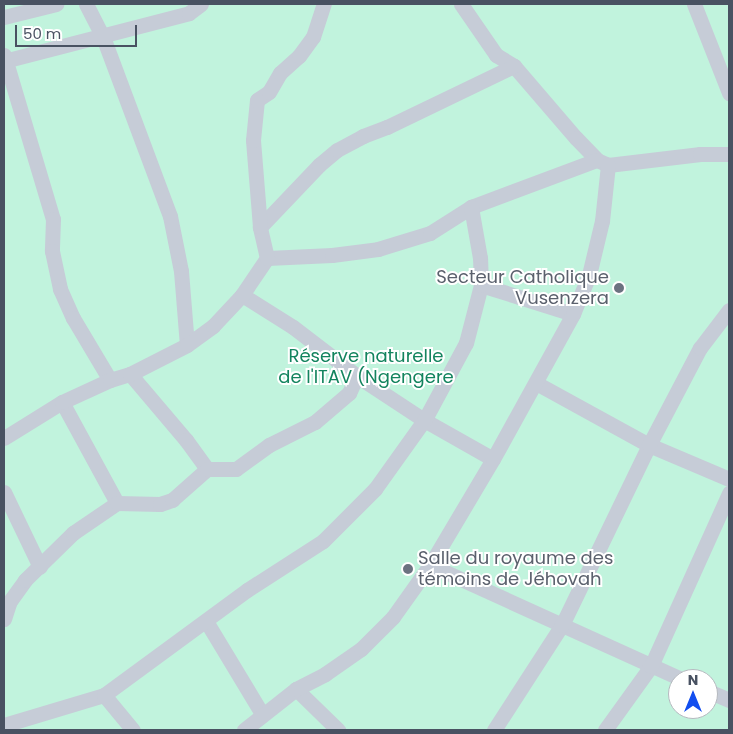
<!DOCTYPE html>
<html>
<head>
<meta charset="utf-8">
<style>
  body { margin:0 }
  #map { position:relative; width:733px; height:734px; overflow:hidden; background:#f5f3f3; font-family:Poppins,sans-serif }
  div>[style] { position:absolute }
  .green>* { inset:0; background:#c1f3dd }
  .minor>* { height:15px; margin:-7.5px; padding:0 7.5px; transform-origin:7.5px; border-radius:7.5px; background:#c6ccd7 }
  .dots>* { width:14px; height:14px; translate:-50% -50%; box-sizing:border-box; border:2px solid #fff; border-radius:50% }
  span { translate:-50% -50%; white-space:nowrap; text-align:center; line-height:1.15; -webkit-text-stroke:4px #fff; paint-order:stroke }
  .worship-label { font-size:18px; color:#5b616d }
  .right { translate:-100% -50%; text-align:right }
  .left { translate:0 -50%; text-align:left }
  .park-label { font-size:18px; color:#13845e }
  .frame { position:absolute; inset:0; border:5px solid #495262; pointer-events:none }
  .north { position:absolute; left:668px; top:669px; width:50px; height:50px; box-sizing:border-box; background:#fff; border:1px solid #b6bac0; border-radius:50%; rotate:0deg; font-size:14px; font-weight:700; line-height:20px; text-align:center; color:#495262 }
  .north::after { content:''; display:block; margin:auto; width:18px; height:22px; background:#124eef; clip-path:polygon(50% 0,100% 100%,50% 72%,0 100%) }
  .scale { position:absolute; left:15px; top:25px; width:122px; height:22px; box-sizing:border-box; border:2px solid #495262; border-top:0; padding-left:6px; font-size:15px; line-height:18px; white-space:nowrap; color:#495262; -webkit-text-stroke:4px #fff; paint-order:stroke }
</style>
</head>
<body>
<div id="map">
  <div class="green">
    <div style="clip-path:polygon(evenodd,4px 4px,729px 4px,729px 730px,4px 730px,4px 4px,678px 679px,708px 679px,708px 709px,678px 709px,678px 679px)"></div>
  </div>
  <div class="minor">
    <div style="left:86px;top:4px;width:37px;rotate:63deg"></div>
    <div style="left:103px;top:37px;width:191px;rotate:69.5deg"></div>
    <div style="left:170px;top:216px;width:56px;rotate:78.7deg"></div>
    <div style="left:181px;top:271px;width:74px;rotate:85.4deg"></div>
    <div style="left:461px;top:4px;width:62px;rotate:55.5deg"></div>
    <div style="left:496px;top:55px;width:21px;rotate:31deg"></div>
    <div style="left:514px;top:66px;width:95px;rotate:49.3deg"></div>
    <div style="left:576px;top:138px;width:30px;rotate:46deg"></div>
    <div style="left:597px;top:160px;width:12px;rotate:24deg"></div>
    <div style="left:608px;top:165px;width:93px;rotate:-6.8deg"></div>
    <div style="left:700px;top:154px;width:29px"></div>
    <div style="left:694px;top:4px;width:96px;rotate:68.5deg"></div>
    <div style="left:4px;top:17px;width:54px;rotate:-14deg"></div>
    <div style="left:4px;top:55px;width:171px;rotate:73.4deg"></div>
    <div style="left:53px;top:219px;width:32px;rotate:92deg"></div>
    <div style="left:52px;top:251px;width:39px;rotate:78deg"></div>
    <div style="left:60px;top:289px;width:32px;rotate:66deg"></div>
    <div style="left:73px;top:318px;width:72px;rotate:59.2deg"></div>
    <div style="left:4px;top:61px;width:191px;rotate:-14.5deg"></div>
    <div style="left:189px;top:13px;width:15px;rotate:-37deg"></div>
    <div style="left:260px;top:227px;width:86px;rotate:-46.4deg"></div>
    <div style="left:319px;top:165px;width:23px;rotate:-40deg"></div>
    <div style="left:337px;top:150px;width:30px;rotate:-28deg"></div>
    <div style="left:363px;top:136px;width:26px;rotate:-21deg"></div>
    <div style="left:387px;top:127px;width:141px;rotate:-25.7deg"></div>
    <div style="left:267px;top:258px;width:65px;rotate:-2.6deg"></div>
    <div style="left:332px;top:255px;width:46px;rotate:-7.4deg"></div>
    <div style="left:378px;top:249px;width:54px;rotate:-17.1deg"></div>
    <div style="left:430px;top:233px;width:49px;rotate:-32.4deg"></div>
    <div style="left:471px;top:207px;width:134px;rotate:-20.5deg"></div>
    <div style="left:481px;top:285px;width:96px;rotate:17.5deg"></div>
    <div style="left:242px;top:295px;width:60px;rotate:32.1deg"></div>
    <div style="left:293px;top:327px;width:81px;rotate:37.4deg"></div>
    <div style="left:357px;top:376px;width:80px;rotate:33.3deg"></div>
    <div style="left:424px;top:420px;width:79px;rotate:29.5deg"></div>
    <div style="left:130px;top:374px;width:87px;rotate:49.7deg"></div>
    <div style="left:186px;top:440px;width:36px;rotate:54deg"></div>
    <div style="left:536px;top:383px;width:129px;rotate:28.8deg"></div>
    <div style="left:649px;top:445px;width:87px;rotate:23deg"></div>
    <div style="left:62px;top:402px;width:115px;rotate:61.4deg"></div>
    <div style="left:4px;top:438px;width:68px;rotate:-31.8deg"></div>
    <div style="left:62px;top:402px;width:53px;rotate:-24.6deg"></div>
    <div style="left:110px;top:380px;width:21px;rotate:-17deg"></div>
    <div style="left:130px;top:374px;width:64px;rotate:-27deg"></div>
    <div style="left:187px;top:345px;width:32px;rotate:-36deg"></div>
    <div style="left:213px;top:326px;width:42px;rotate:-46.9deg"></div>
    <div style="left:242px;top:295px;width:45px;rotate:-56deg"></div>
    <div style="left:267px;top:258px;width:32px;rotate:-103deg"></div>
    <div style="left:260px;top:227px;width:87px;rotate:-94.6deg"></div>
    <div style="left:253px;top:140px;width:40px;rotate:-84.3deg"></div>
    <div style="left:257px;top:100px;width:14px;rotate:-34deg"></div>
    <div style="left:269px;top:92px;width:22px;rotate:-60deg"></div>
    <div style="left:280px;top:73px;width:25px;rotate:-42deg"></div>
    <div style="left:299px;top:56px;width:24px;rotate:-54deg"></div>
    <div style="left:313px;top:37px;width:35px;rotate:-72deg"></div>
    <div style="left:4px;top:492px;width:83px;rotate:64.4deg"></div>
    <div style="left:430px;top:565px;width:276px;rotate:24.4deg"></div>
    <div style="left:4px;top:619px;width:19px;rotate:-72deg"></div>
    <div style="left:10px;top:601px;width:26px;rotate:-54deg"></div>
    <div style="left:25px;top:580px;width:67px;rotate:-44.4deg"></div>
    <div style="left:73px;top:533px;width:53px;rotate:-34.3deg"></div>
    <div style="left:117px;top:503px;width:43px;rotate:1.3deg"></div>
    <div style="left:160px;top:504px;width:13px;rotate:-18deg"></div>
    <div style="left:172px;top:500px;width:47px;rotate:-41.5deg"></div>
    <div style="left:207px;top:469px;width:29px"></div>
    <div style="left:236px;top:469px;width:41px;rotate:-36deg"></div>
    <div style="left:269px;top:445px;width:51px;rotate:-26.6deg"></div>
    <div style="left:315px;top:422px;width:45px;rotate:-40.5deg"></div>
    <div style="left:349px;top:393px;width:19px;rotate:-65deg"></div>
    <div style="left:206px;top:621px;width:109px;rotate:58.9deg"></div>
    <div style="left:296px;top:689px;width:59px;rotate:44.3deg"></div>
    <div style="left:708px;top:691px;width:23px;rotate:23deg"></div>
    <div style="left:104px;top:695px;width:45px;rotate:50.4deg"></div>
    <div style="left:4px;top:725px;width:104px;rotate:-16.7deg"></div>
    <div style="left:104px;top:695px;width:177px;rotate:-36.3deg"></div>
    <div style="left:247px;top:590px;width:90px;rotate:-32.8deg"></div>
    <div style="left:323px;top:541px;width:74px;rotate:-45deg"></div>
    <div style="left:375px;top:489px;width:86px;rotate:-54.5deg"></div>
    <div style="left:425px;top:419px;width:86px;rotate:-61.7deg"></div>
    <div style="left:466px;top:343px;width:60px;rotate:-75.5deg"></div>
    <div style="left:481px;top:285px;width:27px;rotate:-92deg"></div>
    <div style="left:480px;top:258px;width:52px;rotate:-100deg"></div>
    <div style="left:244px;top:730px;width:66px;rotate:-38.3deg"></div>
    <div style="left:296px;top:689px;width:33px;rotate:-27deg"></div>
    <div style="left:325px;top:674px;width:44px;rotate:-34.8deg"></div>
    <div style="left:361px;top:649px;width:45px;rotate:-45deg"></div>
    <div style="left:393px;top:617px;width:64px;rotate:-54.6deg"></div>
    <div style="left:430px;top:565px;width:123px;rotate:-59.3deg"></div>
    <div style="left:493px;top:459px;width:166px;rotate:-61.1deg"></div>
    <div style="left:573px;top:314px;width:42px;rotate:-67.7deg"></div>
    <div style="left:589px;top:275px;width:56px;rotate:-76.5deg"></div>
    <div style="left:602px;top:221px;width:56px;rotate:-83.9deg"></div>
    <div style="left:494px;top:730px;width:125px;rotate:-57.1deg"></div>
    <div style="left:562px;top:625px;width:200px;rotate:-64.2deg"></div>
    <div style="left:649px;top:445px;width:110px;rotate:-62.3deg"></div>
    <div style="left:700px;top:348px;width:48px;rotate:-52.7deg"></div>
    <div style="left:605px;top:730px;width:79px;rotate:-54.3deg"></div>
    <div style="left:651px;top:666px;width:190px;rotate:-65.7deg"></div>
  </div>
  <div class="dots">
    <div style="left:619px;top:288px;background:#6b7280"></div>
    <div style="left:408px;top:569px;background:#6b7280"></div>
  </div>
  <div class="worship-label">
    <span class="right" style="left:609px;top:288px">Secteur Catholique<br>Vusenzera</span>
    <span class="left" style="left:418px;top:569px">Salle du royaume des<br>témoins de Jéhovah</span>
  </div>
  <div class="park-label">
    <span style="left:366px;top:367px">Réserve naturelle<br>de l'ITAV (Ngengere</span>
  </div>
  <div class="frame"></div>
  <div class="north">N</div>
  <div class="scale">50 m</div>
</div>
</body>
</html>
